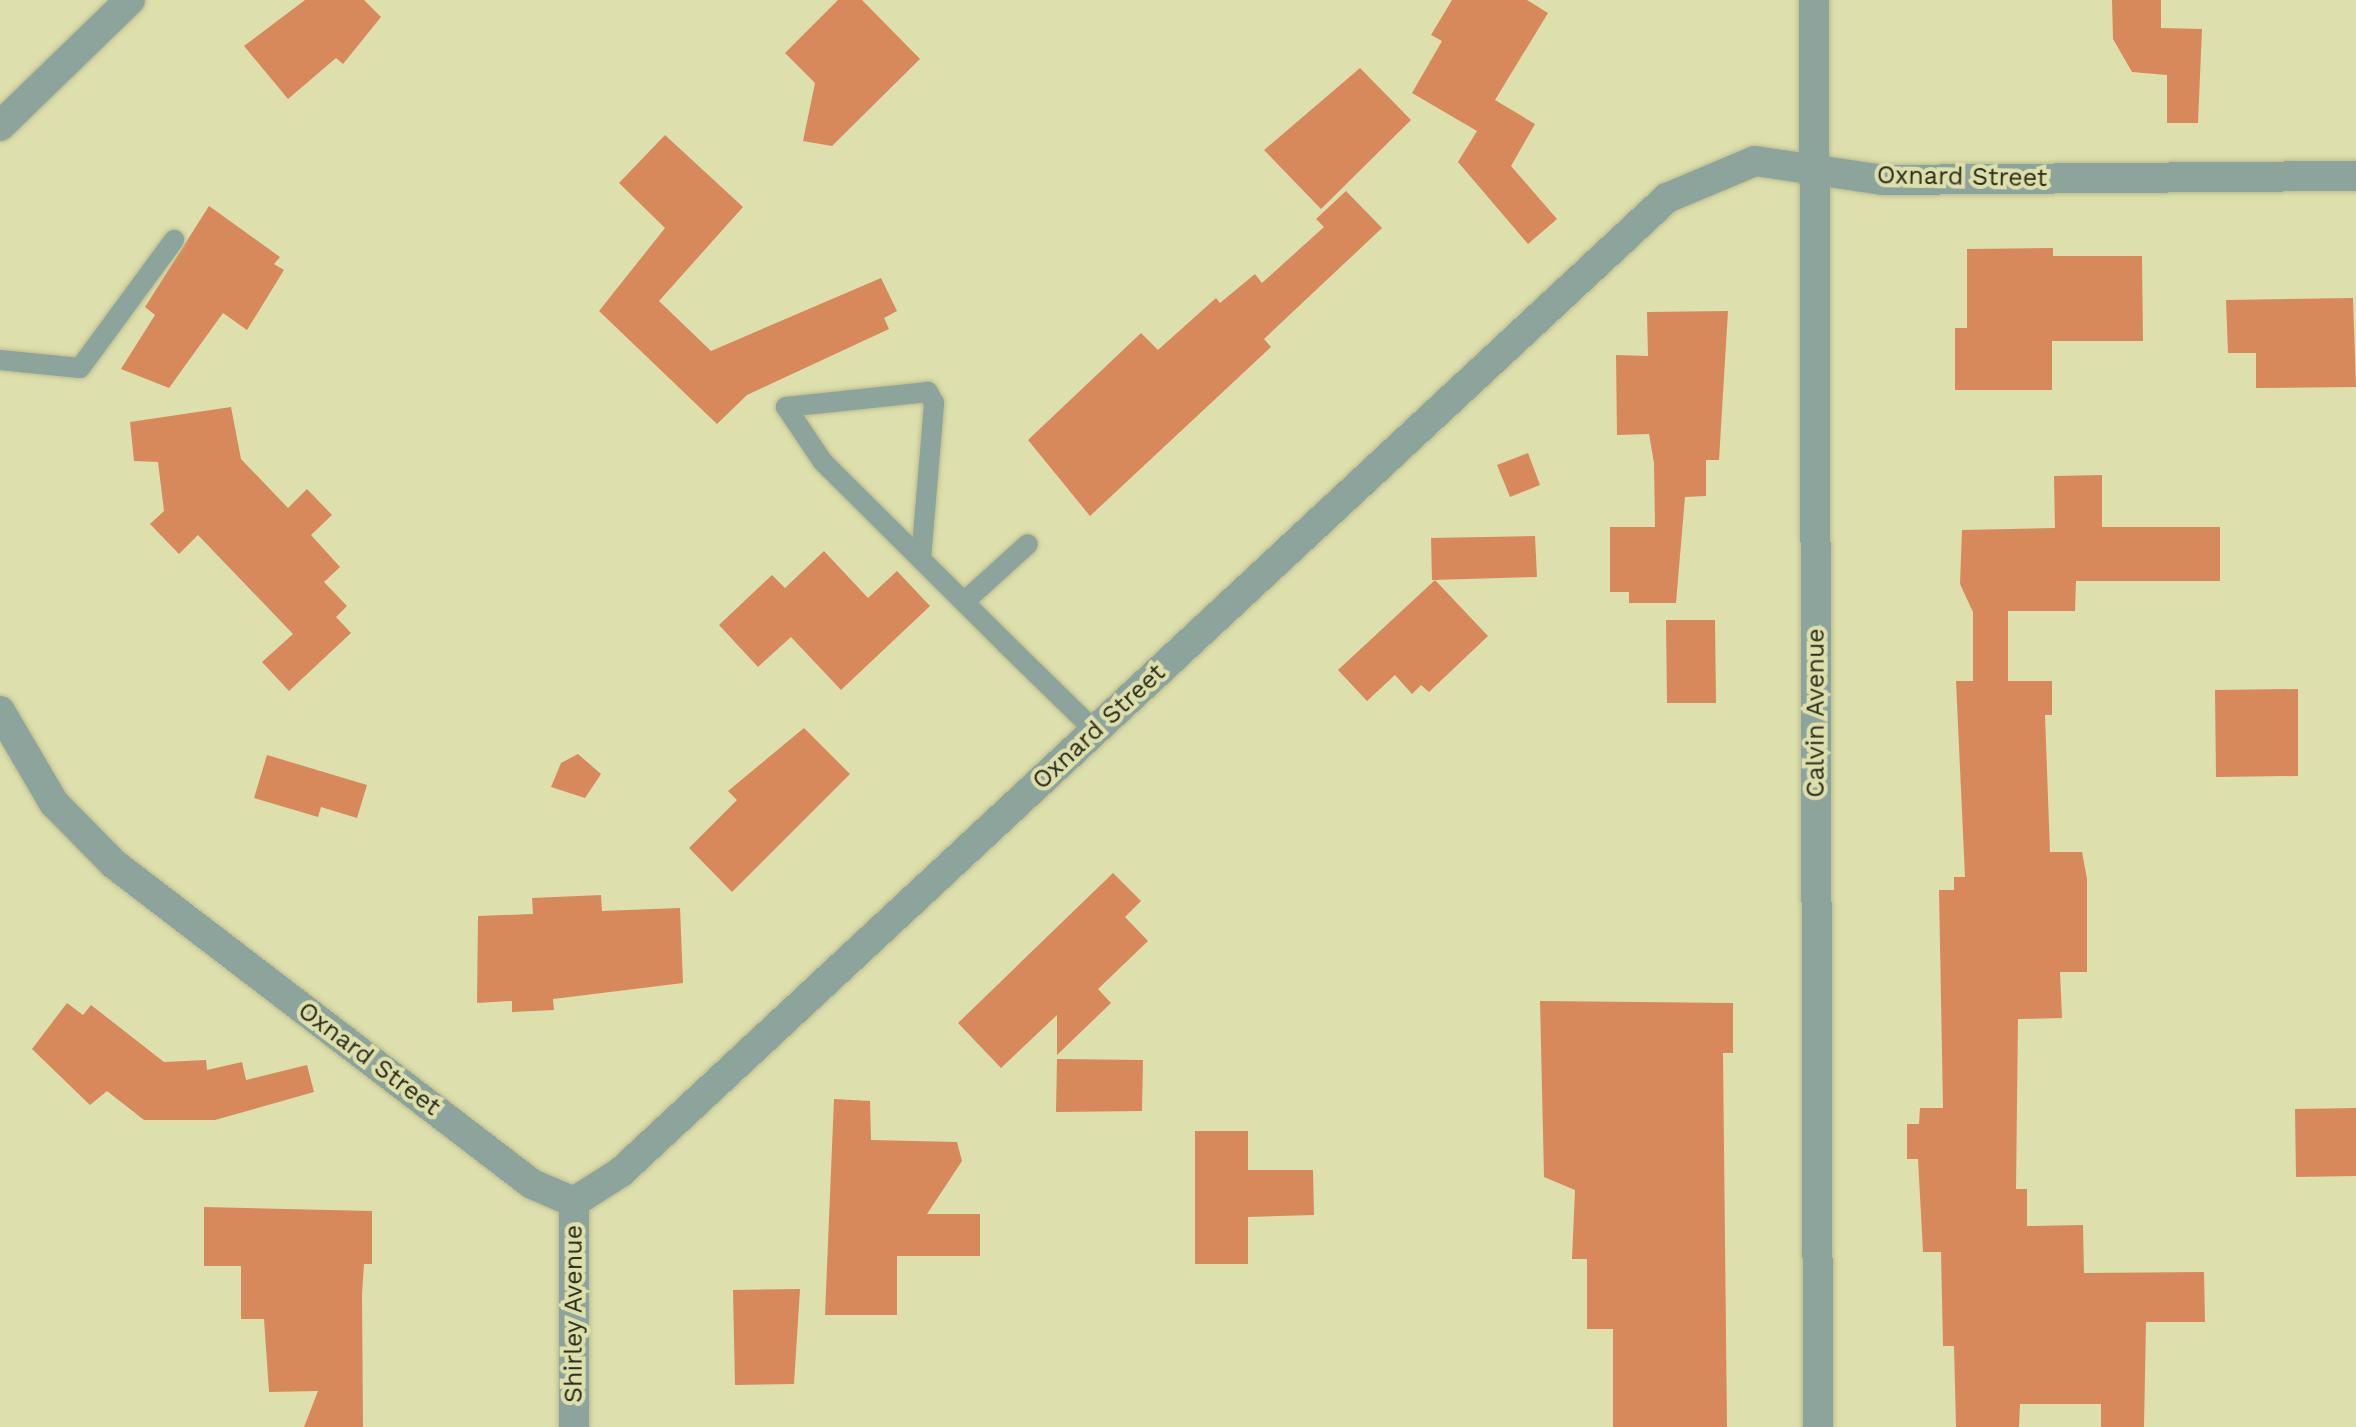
<!DOCTYPE html>
<html>
<head>
<meta charset="utf-8">
<style>
  body { margin:0 }
  #map { position:relative; width:2356px; height:1427px; overflow:hidden; background:#dddfac; font-family:"Work Sans",sans-serif }
  div>[style] { position:absolute }
  .building>* { inset:0; background:#d8895c }
  .roads { filter:drop-shadow(0 0 2px #babb8f) drop-shadow(0 0 2px #babb8f) }
  .lane>* { height:20px; margin:-10px; padding:0 10px; transform-origin:10px; border-radius:10px; background:#8ca49b }
  .street>* { height:30px; margin:-15px; padding:0 15px; transform-origin:15px; border-radius:15px; background:#8ca49b }
  span { translate:-50% -50%; white-space:nowrap; text-align:center; line-height:1.15; -webkit-text-stroke:8px #dddfac; paint-order:stroke }
  .street-label { font-size:25px; color:#2c2d19 }
</style>
</head>
<body>
<div id="map">
  <div class="building">
    <div style="clip-path:polygon(305px 0,364px 0,381px 17px,343px 64px,336px 58px,288px 99px,244px 46px)"></div>
    <div style="clip-path:polygon(838px 0,862px 0,920px 59px,832px 146px,803px 141px,815px 83px,785px 53px)"></div>
    <div style="clip-path:polygon(1452px 0,1527px 0,1548px 13px,1495px 100px,1535px 124px,1511px 166px,1557px 219px,1528px 244px,1458px 162px,1477px 131px,1412px 93px,1442px 41px,1431px 35px)"></div>
    <div style="clip-path:polygon(2112px 0,2161px 0,2161px 28px,2202px 29px,2198px 123px,2167px 123px,2167px 75px,2132px 72px,2113px 39px)"></div>
    <div style="clip-path:polygon(1360px 68px,1411px 120px,1321px 209px,1264px 150px)"></div>
    <div style="clip-path:polygon(665px 135px,743px 207px,659px 301px,711px 351px,881px 278px,897px 311px,884px 318px,889px 329px,747px 395px,717px 424px,599px 311px,665px 228px,619px 183px)"></div>
    <div style="clip-path:polygon(1346px 191px,1382px 228px,1264px 339px,1271px 347px,1090px 516px,1028px 440px,1141px 333px,1158px 350px,1216px 298px,1220px 303px,1255px 274px,1262px 283px,1324px 227px,1316px 219px)"></div>
    <div style="clip-path:polygon(209px 206px,280px 257px,274px 264px,284px 270px,247px 330px,223px 313px,169px 388px,121px 369px,155px 315px,145px 307px)"></div>
    <div style="clip-path:polygon(2053px 248px,2053px 256px,2142px 256px,2143px 341px,2052px 341px,2052px 390px,1955px 390px,1955px 328px,1967px 328px,1967px 249px)"></div>
    <div style="clip-path:polygon(2353px 298px,2356px 387px,2256px 388px,2256px 353px,2228px 353px,2226px 300px)"></div>
    <div style="clip-path:polygon(1728px 311px,1719px 460px,1706px 460px,1706px 496px,1685px 497px,1676px 603px,1629px 603px,1629px 592px,1610px 592px,1610px 527px,1655px 527px,1654px 463px,1649px 434px,1617px 435px,1616px 355px,1648px 356px,1647px 312px)"></div>
    <div style="clip-path:polygon(231px 407px,241px 459px,288px 508px,307px 489px,332px 515px,311px 535px,340px 567px,324px 582px,347px 606px,336px 617px,351px 633px,289px 691px,262px 662px,293px 634px,198px 535px,179px 554px,150px 524px,164px 511px,158px 462px,134px 461px,130px 422px)"></div>
    <div style="clip-path:polygon(1528px 453px,1540px 485px,1510px 497px,1497px 465px)"></div>
    <div style="clip-path:polygon(2102px 475px,2102px 527px,2220px 527px,2220px 581px,2076px 581px,2075px 611px,2008px 611px,2008px 681px,2052px 681px,2052px 715px,2045px 715px,2050px 852px,2082px 852px,2087px 879px,2087px 972px,2060px 972px,2062px 1018px,2018px 1019px,2016px 1189px,2027px 1189px,2027px 1226px,2083px 1225px,2084px 1273px,2204px 1272px,2205px 1322px,2146px 1322px,2144px 1427px,2101px 1427px,2101px 1404px,2020px 1404px,2019px 1427px,1956px 1427px,1954px 1346px,1943px 1346px,1941px 1252px,1923px 1252px,1918px 1159px,1907px 1159px,1907px 1124px,1919px 1124px,1920px 1108px,1943px 1108px,1939px 890px,1954px 890px,1954px 877px,1965px 877px,1956px 681px,1973px 681px,1973px 612px,1960px 584px,1962px 530px,2055px 528px,2054px 476px)"></div>
    <div style="clip-path:polygon(1535px 536px,1537px 577px,1432px 580px,1431px 538px)"></div>
    <div style="clip-path:polygon(824px 551px,868px 598px,897px 571px,930px 606px,841px 690px,791px 637px,758px 667px,719px 625px,772px 575px,785px 588px)"></div>
    <div style="clip-path:polygon(1435px 580px,1488px 636px,1429px 692px,1421px 685px,1412px 694px,1395px 675px,1367px 701px,1338px 670px)"></div>
    <div style="clip-path:polygon(1666px 620px,1715px 620px,1716px 703px,1667px 703px)"></div>
    <div style="clip-path:polygon(2298px 689px,2298px 776px,2216px 777px,2215px 690px)"></div>
    <div style="clip-path:polygon(804px 728px,850px 774px,732px 892px,689px 848px,737px 800px,728px 791px)"></div>
    <div style="clip-path:polygon(578px 754px,601px 774px,585px 798px,551px 787px,561px 763px)"></div>
    <div style="clip-path:polygon(267px 755px,367px 785px,357px 818px,321px 807px,318px 817px,254px 798px)"></div>
    <div style="clip-path:polygon(1113px 873px,1141px 901px,1125px 917px,1148px 941px,1098px 989px,1111px 1003px,1057px 1055px,1057px 1015px,1001px 1068px,958px 1023px)"></div>
    <div style="clip-path:polygon(601px 895px,602px 911px,680px 908px,683px 983px,553px 999px,554px 1010px,512px 1012px,512px 1001px,477px 1003px,478px 916px,533px 914px,532px 898px)"></div>
    <div style="clip-path:polygon(1540px 1001px,1733px 1003px,1733px 1053px,1723px 1053px,1727px 1427px,1613px 1427px,1613px 1329px,1587px 1329px,1587px 1259px,1572px 1259px,1575px 1190px,1544px 1177px)"></div>
    <div style="clip-path:polygon(67px 1003px,83px 1015px,91px 1005px,164px 1062px,206px 1060px,207px 1070px,242px 1062px,246px 1080px,307px 1065px,314px 1092px,215px 1120px,144px 1120px,107px 1091px,90px 1105px,32px 1049px)"></div>
    <div style="clip-path:polygon(1057px 1059px,1143px 1060px,1142px 1111px,1056px 1112px)"></div>
    <div style="clip-path:polygon(834px 1099px,870px 1101px,871px 1140px,957px 1142px,962px 1161px,927px 1214px,980px 1214px,980px 1256px,897px 1256px,897px 1315px,825px 1315px)"></div>
    <div style="clip-path:polygon(2356px 1108px,2356px 1176px,2296px 1177px,2295px 1109px)"></div>
    <div style="clip-path:polygon(1195px 1131px,1248px 1131px,1248px 1170px,1313px 1170px,1314px 1215px,1248px 1217px,1248px 1264px,1195px 1264px)"></div>
    <div style="clip-path:polygon(204px 1207px,372px 1211px,372px 1264px,364px 1264px,362px 1294px,363px 1427px,304px 1427px,318px 1391px,269px 1392px,264px 1319px,241px 1319px,241px 1266px,204px 1266px)"></div>
    <div style="clip-path:polygon(800px 1289px,794px 1384px,735px 1385px,733px 1290px)"></div>
  </div>
  <div class="roads">
    <div class="lane">
      <div style="left:0;top:360px;width:80px;rotate:5.7deg"></div>
      <div style="left:80px;top:368px;width:159px;rotate:-53.7deg"></div>
      <div style="left:921px;top:559px;width:157px;rotate:-85.2deg"></div>
      <div style="left:934px;top:403px;width:13px;rotate:-119deg"></div>
      <div style="left:928px;top:392px;width:143px;rotate:174deg"></div>
      <div style="left:786px;top:407px;width:66px;rotate:56.1deg"></div>
      <div style="left:823px;top:462px;width:258px;rotate:44.8deg"></div>
      <div style="left:1006px;top:644px;width:124px;rotate:44.3deg"></div>
      <div style="left:964px;top:602px;width:86px;rotate:-42.2deg"></div>
    </div>
    <div class="street">
      <div style="left:1814px;top:0;width:1427px;rotate:89.84deg"></div>
      <div style="left:0;top:126px;width:181px;rotate:-44.1deg"></div>
      <div style="left:0;top:711px;width:107px;rotate:59.6deg"></div>
      <div style="left:54px;top:803px;width:86px;rotate:45.5deg"></div>
      <div style="left:114px;top:864px;width:526px;rotate:37.44deg"></div>
      <div style="left:532px;top:1184px;width:46px;rotate:23.2deg"></div>
      <div style="left:574px;top:1202px;width:56px;rotate:-32.6deg"></div>
      <div style="left:621px;top:1172px;width:1429px;rotate:-42.96deg"></div>
      <div style="left:1667px;top:198px;width:95px;rotate:-22.8deg"></div>
      <div style="left:1755px;top:161px;width:129px;rotate:8.4deg"></div>
      <div style="left:1883px;top:180px;width:473px;rotate:-0.5deg"></div>
      <div style="left:574px;top:1427px;width:225px;rotate:-90deg"></div>
    </div>
  </div>
  <div class="street-label">
    <span style="left:1962px;top:177px;rotate:1deg">Oxnard Street</span>
    <span style="left:1816px;top:713px;rotate:-90deg">Calvin Avenue</span>
    <span style="left:1099px;top:727px;rotate:-43deg">Oxnard Street</span>
    <span style="left:369px;top:1059px;rotate:37deg">Oxnard Street</span>
    <span style="left:574px;top:1314px;rotate:-90deg">Shirley Avenue</span>
  </div>
</div>
</body>
</html>
